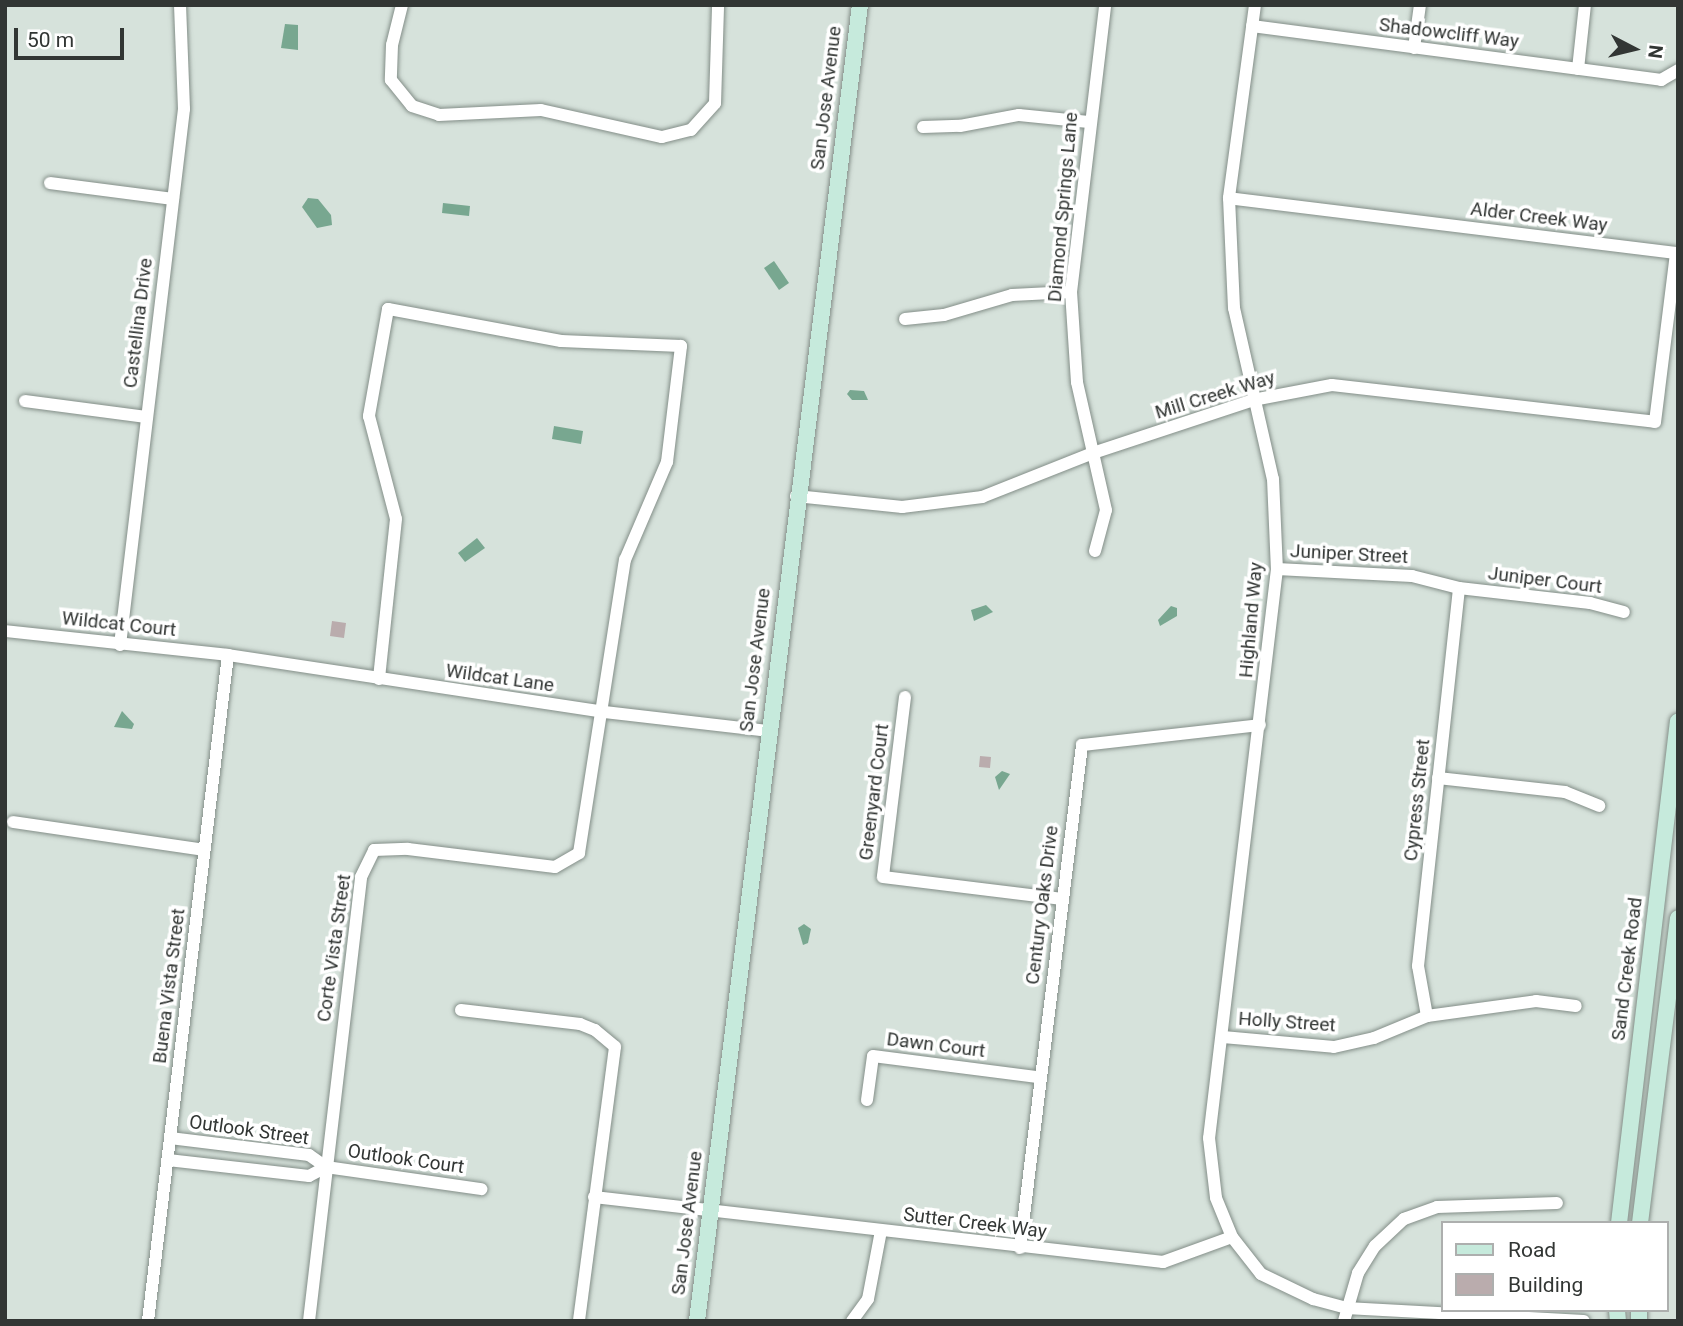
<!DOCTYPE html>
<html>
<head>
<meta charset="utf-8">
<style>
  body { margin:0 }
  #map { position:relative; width:1683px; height:1326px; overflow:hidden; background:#d6e2db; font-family:Roboto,sans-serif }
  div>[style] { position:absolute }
  .water>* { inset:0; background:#78a790 }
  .building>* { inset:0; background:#baacad }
  .roads { filter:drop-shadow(0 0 2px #838e88) drop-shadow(0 0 2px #838e88) }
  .street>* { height:12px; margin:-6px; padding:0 6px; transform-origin:6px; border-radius:6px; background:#fff }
  .secondary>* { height:16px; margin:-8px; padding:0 8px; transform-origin:8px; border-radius:8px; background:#c6eadc }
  span { translate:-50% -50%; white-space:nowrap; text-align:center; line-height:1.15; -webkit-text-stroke:7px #fff; paint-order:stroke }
  .street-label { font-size:19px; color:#323634 }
  .frame { position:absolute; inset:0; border:7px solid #323634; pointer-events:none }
  .legend { position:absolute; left:1441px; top:1221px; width:228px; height:91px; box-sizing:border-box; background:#fff; border:2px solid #adafae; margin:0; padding:9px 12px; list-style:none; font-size:21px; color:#323634 }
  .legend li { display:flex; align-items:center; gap:14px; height:35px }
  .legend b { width:35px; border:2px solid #adafae }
  .north { position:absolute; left:1599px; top:14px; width:70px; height:70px; -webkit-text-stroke:5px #fff; paint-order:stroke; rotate:97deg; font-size:19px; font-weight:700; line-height:28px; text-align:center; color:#323634 }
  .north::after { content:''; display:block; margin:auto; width:24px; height:32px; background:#323634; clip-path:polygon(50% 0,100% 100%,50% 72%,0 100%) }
  .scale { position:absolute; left:14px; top:28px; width:110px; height:32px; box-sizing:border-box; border:4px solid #323634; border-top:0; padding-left:9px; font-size:21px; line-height:24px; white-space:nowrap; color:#323634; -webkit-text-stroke:5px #fff; paint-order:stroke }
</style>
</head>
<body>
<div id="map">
  <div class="water">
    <div style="clip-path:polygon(285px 24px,298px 25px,298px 50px,281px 48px)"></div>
    <div style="clip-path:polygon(308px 198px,318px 199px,331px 215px,332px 225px,317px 228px,302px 207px)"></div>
    <div style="clip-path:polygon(443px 203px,470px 206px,469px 216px,442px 213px)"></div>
    <div style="clip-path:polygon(774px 261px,789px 283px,779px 290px,764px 268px)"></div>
    <div style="clip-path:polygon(850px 390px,864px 391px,868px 400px,852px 400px,847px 394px)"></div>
    <div style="clip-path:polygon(554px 426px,583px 431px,581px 444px,552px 439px)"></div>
    <div style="clip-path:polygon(477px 538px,485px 548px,465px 562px,458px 553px)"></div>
    <div style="clip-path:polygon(986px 605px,993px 612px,974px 621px,971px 610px)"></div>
    <div style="clip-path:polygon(1171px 606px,1177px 608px,1177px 616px,1160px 626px,1158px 620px)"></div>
    <div style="clip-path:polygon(122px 711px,134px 724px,132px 729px,114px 727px)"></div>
    <div style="clip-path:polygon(1002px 771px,1010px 774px,999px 790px,995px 777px)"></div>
    <div style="clip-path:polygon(804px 924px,811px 929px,808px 943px,803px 945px,798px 928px)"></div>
  </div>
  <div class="building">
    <div style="clip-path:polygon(332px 621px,346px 623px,344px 638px,330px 636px)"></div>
    <div style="clip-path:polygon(980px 756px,991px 757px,990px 768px,979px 767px)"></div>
  </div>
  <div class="roads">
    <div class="street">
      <div style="left:402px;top:5px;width:41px;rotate:104deg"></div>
      <div style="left:392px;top:45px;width:35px;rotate:92deg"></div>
      <div style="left:391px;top:80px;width:33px;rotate:51deg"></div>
      <div style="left:412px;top:106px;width:28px;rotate:18deg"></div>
      <div style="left:439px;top:115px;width:102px;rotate:-2.8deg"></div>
      <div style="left:541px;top:110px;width:124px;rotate:12.6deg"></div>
      <div style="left:662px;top:137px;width:30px;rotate:-14deg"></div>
      <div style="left:691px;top:130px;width:36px;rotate:-48deg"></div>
      <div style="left:715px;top:103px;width:98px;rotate:-88.2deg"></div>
      <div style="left:1255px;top:5px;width:195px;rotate:97.7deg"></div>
      <div style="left:1229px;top:198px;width:110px;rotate:87.4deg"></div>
      <div style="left:1234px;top:308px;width:175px;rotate:77.2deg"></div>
      <div style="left:1273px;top:479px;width:90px;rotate:87.5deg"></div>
      <div style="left:1277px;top:569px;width:573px;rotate:96.81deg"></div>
      <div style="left:1209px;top:1138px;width:60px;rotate:83.3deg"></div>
      <div style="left:1216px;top:1198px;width:42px;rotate:67.7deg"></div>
      <div style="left:1232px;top:1237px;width:47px;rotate:51.9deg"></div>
      <div style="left:1261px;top:1274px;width:58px;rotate:25.7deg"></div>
      <div style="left:1313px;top:1299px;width:34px;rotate:15deg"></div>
      <div style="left:1346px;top:1308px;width:238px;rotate:3.1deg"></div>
      <div style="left:1252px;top:26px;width:413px;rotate:7.5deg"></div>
      <div style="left:1661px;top:80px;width:20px;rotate:-30deg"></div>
      <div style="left:1414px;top:48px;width:43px;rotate:-82.1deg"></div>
      <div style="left:1578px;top:69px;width:64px;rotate:-83.8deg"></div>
      <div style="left:923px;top:127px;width:37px;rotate:-2deg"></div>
      <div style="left:960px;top:126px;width:60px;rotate:-10.6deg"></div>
      <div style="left:1019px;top:115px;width:70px;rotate:5.7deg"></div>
      <div style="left:50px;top:183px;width:124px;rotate:7.4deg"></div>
      <div style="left:905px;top:319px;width:39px;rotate:-6deg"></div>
      <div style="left:944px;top:315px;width:71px;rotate:-16.4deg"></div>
      <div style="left:1012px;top:295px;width:59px;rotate:-2.9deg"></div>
      <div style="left:25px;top:401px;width:122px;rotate:7.5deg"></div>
      <div style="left:796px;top:496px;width:107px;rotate:5.9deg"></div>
      <div style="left:902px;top:507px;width:81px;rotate:-7.1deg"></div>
      <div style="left:982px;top:497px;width:119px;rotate:-21.6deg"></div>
      <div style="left:1093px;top:453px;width:169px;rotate:-18.3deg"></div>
      <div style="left:1253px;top:400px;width:80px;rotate:-10.8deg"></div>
      <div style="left:1332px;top:385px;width:325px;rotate:6.5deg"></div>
      <div style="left:1655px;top:422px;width:170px;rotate:-82.9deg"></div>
      <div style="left:1676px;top:253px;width:450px;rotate:-173deg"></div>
      <div style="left:1095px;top:551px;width:42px;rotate:-75deg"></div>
      <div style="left:1106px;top:510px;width:131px;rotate:-102.8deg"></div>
      <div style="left:1077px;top:382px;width:90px;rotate:-93.8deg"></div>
      <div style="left:1071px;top:292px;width:289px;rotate:-83.2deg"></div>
      <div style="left:1277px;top:569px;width:135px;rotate:3deg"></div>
      <div style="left:1412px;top:576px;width:49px;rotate:14.3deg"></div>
      <div style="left:1459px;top:588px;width:132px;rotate:6.5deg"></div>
      <div style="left:1590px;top:603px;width:35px;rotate:15deg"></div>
      <div style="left:5px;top:631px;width:224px;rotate:6.1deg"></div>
      <div style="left:228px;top:655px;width:380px;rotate:8.6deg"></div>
      <div style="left:604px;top:712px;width:165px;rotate:6.6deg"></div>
      <div style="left:120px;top:645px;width:540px;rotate:-83.19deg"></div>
      <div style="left:184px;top:109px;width:104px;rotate:-92.2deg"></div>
      <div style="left:905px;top:697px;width:181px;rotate:97deg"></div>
      <div style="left:883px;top:877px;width:181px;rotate:7deg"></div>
      <div style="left:1438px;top:778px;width:128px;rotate:6.3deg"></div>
      <div style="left:1565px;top:792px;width:37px;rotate:22deg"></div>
      <div style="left:13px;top:822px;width:193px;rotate:8.3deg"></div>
      <div style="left:461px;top:1010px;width:120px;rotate:6.7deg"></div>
      <div style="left:580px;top:1024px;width:16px;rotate:22deg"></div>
      <div style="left:595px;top:1030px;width:26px;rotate:40deg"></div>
      <div style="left:615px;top:1047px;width:276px;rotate:97.5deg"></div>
      <div style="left:1427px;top:1016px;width:51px;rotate:-100.2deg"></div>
      <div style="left:1418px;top:966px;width:380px;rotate:-83.8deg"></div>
      <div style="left:1223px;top:1037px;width:111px;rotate:5.1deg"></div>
      <div style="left:1334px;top:1047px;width:41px;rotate:-12.7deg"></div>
      <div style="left:1374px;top:1038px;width:57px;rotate:-22.5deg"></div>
      <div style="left:1427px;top:1016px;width:110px;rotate:-7.8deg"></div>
      <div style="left:1536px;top:1001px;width:40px;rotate:7.1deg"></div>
      <div style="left:867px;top:1100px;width:44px;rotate:-82.2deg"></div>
      <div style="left:873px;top:1056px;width:166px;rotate:7.3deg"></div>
      <div style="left:170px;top:1138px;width:140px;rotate:7deg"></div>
      <div style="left:309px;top:1155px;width:21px;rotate:35deg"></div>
      <div style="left:326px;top:1167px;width:157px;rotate:8.1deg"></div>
      <div style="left:168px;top:1160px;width:142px;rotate:6.5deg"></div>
      <div style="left:309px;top:1176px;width:19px;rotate:-28deg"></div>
      <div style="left:594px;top:1197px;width:573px;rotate:6.52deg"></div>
      <div style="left:1163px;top:1262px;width:73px;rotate:-19.9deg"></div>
      <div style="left:1020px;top:1248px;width:507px;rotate:-82.97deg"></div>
      <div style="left:1082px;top:745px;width:179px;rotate:-6.4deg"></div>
      <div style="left:148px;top:1321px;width:671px;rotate:-83.15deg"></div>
      <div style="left:309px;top:1321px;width:447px;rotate:-83.3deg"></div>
      <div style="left:361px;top:877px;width:30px;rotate:-64deg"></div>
      <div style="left:374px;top:850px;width:34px;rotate:-2deg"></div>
      <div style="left:408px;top:849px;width:148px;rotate:7deg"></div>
      <div style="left:555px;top:867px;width:28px;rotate:-30deg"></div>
      <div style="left:579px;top:853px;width:297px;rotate:-81.1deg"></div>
      <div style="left:625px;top:560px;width:107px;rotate:-66.8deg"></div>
      <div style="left:667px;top:462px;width:117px;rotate:-83.1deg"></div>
      <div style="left:681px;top:346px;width:120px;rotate:-177.6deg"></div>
      <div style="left:561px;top:341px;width:176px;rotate:-169.5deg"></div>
      <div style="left:388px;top:309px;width:109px;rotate:100.1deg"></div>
      <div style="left:369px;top:416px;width:106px;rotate:75.3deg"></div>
      <div style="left:396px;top:519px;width:161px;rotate:96.1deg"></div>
      <div style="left:852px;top:1321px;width:27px;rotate:-54deg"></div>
      <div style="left:868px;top:1299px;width:69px;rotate:-79.2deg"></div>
      <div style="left:1344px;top:1321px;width:50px;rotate:-73.7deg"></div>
      <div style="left:1358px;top:1273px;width:32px;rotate:-58deg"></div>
      <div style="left:1375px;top:1246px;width:40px;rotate:-43deg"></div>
      <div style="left:1404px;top:1219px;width:35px;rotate:-20deg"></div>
      <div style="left:1437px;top:1207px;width:120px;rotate:-1.9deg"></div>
    </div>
    <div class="secondary">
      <div style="left:1619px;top:1223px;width:505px;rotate:-83.3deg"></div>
      <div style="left:1640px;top:1223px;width:307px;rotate:-82.9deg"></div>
      <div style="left:1617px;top:1310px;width:11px;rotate:85deg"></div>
      <div style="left:697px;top:1321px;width:1326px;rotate:-82.94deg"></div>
      <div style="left:1639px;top:1321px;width:11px;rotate:-90deg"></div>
    </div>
  </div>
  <div class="street-label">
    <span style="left:1449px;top:33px;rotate:7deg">Shadowcliff Way</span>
    <span style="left:826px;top:98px;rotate:-83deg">San Jose Avenue</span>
    <span style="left:1063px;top:207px;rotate:-85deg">Diamond Springs Lane</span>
    <span style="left:1539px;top:217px;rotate:7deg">Alder Creek Way</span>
    <span style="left:138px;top:323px;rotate:-83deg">Castellina Drive</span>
    <span style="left:1215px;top:395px;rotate:-17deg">Mill Creek Way</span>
    <span style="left:1349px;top:554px;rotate:3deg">Juniper Street</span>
    <span style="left:1545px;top:580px;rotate:7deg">Juniper Court</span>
    <span style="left:1251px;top:620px;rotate:-85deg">Highland Way</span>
    <span style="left:119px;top:624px;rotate:6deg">Wildcat Court</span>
    <span style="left:755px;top:660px;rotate:-83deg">San Jose Avenue</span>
    <span style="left:500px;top:678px;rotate:8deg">Wildcat Lane</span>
    <span style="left:874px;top:792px;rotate:-83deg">Greenyard Court</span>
    <span style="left:1417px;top:800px;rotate:-84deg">Cypress Street</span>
    <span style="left:1042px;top:905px;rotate:-83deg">Century Oaks Drive</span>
    <span style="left:334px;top:948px;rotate:-82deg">Corte Vista Street</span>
    <span style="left:1627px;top:969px;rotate:-83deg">Sand Creek Road</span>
    <span style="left:169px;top:986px;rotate:-83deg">Buena Vista Street</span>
    <span style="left:1287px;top:1022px;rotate:4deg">Holly Street</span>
    <span style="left:936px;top:1045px;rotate:7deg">Dawn Court</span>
    <span style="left:249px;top:1130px;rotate:8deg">Outlook Street</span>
    <span style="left:406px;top:1159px;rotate:8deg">Outlook Court</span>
    <span style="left:687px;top:1223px;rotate:-83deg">San Jose Avenue</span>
    <span style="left:975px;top:1223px;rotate:7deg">Sutter Creek Way</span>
  </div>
  <div class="frame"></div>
  <ul class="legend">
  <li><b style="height:9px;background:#c6eadc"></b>Road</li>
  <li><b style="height:19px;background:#baacad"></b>Building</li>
  </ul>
  <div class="north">N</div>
  <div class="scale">50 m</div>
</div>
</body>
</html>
